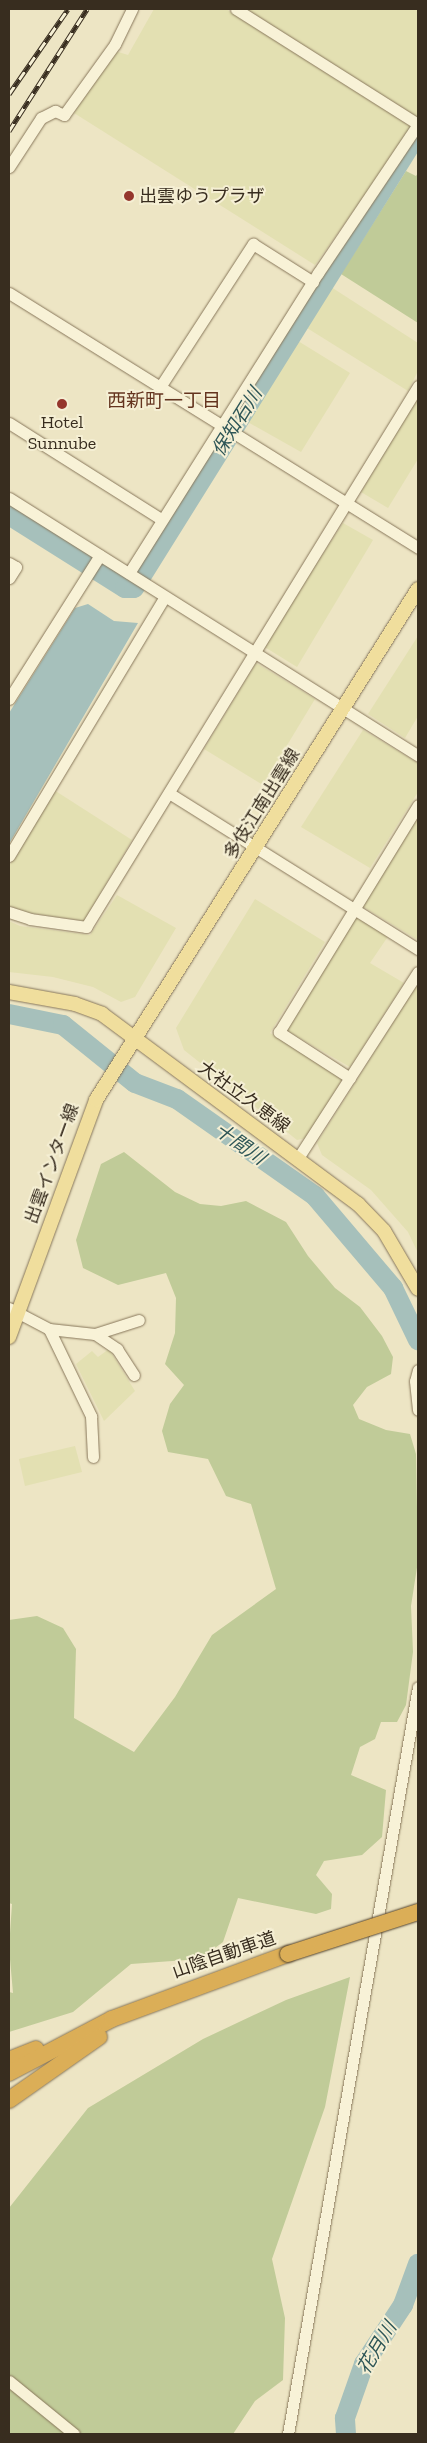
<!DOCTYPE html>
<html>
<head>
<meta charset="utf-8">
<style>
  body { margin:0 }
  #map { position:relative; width:427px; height:2443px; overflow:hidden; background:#ede5c4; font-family:"Zilla Slab","Noto Sans JP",serif }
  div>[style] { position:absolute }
  .farmland>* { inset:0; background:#e3e0b2 }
  .green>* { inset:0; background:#c0cb98 }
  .water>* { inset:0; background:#a6c0bb }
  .river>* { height:20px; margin:-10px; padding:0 10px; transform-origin:10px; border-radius:10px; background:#a6c0bb }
  .roads { filter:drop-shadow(0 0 1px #88775b) drop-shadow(0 0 1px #88775b) }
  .minor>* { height:11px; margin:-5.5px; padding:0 5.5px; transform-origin:5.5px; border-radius:5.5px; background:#f8f2d7 }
  .major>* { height:14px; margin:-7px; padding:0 7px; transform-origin:7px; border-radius:7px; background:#f0de9d }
  .highway>* { height:16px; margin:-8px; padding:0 8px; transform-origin:8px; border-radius:8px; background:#dbae57 }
  .rail>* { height:5px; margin-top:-2.5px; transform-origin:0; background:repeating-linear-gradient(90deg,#f5efd4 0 9px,#382d1f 0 18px); box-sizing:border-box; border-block:1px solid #382d1f }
  .bridges { filter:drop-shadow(0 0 1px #55452f) drop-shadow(0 0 1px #55452f) }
  .highway-bridge>* { height:16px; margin:-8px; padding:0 8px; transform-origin:8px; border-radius:8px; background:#dbae57 }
  .dots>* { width:14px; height:14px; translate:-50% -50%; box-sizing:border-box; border:2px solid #f5efd4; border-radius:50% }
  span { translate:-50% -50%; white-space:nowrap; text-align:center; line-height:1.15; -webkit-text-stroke:4px #f5efd4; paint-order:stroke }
  .poi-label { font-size:18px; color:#382d1f }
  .left { translate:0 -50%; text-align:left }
  .street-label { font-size:18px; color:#382d1f }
  .neighbourhood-label { font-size:19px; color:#64341f }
  .water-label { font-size:19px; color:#2e5657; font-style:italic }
  .frame { position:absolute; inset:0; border:10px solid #382d1f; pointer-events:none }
</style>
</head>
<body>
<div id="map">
  <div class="farmland">
    <div style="clip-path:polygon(154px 9px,226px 9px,414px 126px,315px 265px,74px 113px,115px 51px,128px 55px)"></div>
    <div style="clip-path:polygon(246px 9px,418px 9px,417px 119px)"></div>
    <div style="clip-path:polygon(331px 287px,418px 343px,418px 371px,408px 391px,307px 328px)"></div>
    <div style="clip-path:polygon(298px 341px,350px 373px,301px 452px,246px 421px)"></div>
    <div style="clip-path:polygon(418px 397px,418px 459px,388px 508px,361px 492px)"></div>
    <div style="clip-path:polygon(343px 523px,373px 540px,297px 667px,263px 646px)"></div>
    <div style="clip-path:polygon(418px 636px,418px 716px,405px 738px,368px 714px)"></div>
    <div style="clip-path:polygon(256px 663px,315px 699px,263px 785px,204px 749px)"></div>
    <div style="clip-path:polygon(363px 730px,418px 763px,418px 792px,370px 868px,301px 827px)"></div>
    <div style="clip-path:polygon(54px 790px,132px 840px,84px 921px,29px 913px,9px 906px,9px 866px)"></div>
    <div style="clip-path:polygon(418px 814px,418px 940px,362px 906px)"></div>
    <div style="clip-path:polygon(117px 895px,176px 928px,135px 997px,121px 1002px,93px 987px,53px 977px,9px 972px,9px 921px,20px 926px,90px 935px)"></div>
    <div style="clip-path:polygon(255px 899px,325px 942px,270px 1033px,343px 1078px,306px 1138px,297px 1140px,184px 1050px,176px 1028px)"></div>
    <div style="clip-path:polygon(358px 916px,389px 935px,370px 963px,404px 983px,350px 1067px,289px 1032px,287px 1026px,351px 919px)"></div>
    <div style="clip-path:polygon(418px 983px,418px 1253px,408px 1232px,371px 1190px,322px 1155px,317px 1143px)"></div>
    <div style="clip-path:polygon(109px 1349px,135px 1391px,104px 1421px,76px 1364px,92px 1351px,98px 1357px)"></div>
    <div style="clip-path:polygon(75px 1446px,82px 1472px,25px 1486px,19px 1459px)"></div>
  </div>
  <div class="green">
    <div style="clip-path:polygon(406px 171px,416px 176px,418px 173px,418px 323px,341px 274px)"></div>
    <div style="clip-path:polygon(124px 1152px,175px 1192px,200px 1204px,221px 1206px,246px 1201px,286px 1222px,308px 1256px,335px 1288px,360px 1307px,382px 1336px,393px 1357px,391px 1374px,367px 1387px,353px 1405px,359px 1419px,386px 1430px,410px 1434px,416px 1454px,418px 1561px,411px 1606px,413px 1652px,406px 1705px,397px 1722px,381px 1722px,375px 1739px,360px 1747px,351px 1775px,386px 1790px,382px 1837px,362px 1855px,324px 1861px,316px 1875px,332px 1894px,331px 1909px,316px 1914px,238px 1898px,223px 1942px,200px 1959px,131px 1964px,73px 2012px,9px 2032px,9px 1992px,13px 1993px,9px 1948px,12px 1904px,9px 1903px,9px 1620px,37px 1616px,63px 1628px,76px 1649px,74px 1718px,134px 1752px,175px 1697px,212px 1635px,276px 1589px,251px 1504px,226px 1496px,208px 1459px,168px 1452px,162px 1431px,170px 1404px,184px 1385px,165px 1364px,175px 1333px,176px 1298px,166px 1273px,118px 1285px,83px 1268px,76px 1240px,101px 1164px)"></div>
    <div style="clip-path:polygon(350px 1977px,325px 2107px,272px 2259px,285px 2318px,283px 2380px,255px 2401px,233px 2434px,9px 2434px,9px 2208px,88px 2108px,203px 2039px,286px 2000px)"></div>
  </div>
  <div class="water">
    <div style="clip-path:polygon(88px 604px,114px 621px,138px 623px,9px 844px,9px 713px,75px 608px)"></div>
  </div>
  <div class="river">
    <div style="left:9px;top:515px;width:137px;rotate:32.2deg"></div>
    <div style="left:125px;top:588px;width:9px"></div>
    <div style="left:134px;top:588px;width:536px;rotate:-58.03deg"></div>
    <div style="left:9px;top:1014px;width:55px;rotate:11.5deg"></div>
    <div style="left:63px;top:1025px;width:92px;rotate:38.9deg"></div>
    <div style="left:135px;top:1083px;width:45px;rotate:20.9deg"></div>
    <div style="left:177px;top:1099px;width:169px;rotate:35.1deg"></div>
    <div style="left:315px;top:1196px;width:121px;rotate:49.7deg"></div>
    <div style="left:393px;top:1288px;width:58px;rotate:64.3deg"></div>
    <div style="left:346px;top:2434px;width:16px;rotate:-94deg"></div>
    <div style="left:345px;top:2418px;width:57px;rotate:-70.6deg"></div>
    <div style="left:364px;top:2364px;width:71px;rotate:-56.5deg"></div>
    <div style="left:403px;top:2305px;width:44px;rotate:-69.9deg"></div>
  </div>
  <div class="roads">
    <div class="minor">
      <div style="left:236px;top:9px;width:215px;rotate:32.3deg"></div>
      <div style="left:9px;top:167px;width:59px;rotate:-56.9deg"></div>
      <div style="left:41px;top:118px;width:16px;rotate:-27deg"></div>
      <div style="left:55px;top:111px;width:10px;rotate:24deg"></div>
      <div style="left:64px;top:115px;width:87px;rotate:-54.3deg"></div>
      <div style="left:115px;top:44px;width:39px;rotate:-64deg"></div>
      <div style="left:9px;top:293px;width:482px;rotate:31.9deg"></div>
      <div style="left:160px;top:387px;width:171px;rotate:-57deg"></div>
      <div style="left:253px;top:244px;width:71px;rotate:32.3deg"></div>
      <div style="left:9px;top:423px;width:180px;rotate:32.3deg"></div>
      <div style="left:9px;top:498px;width:484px;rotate:32.2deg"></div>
      <div style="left:9px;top:563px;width:8px;rotate:30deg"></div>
      <div style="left:16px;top:567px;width:13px;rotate:122deg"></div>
      <div style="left:129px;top:573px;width:355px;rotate:-57.8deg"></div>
      <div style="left:318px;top:273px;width:179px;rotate:-56.1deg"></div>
      <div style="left:9px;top:699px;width:170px;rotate:-57.7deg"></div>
      <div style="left:169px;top:793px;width:294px;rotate:32.1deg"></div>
      <div style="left:9px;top:856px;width:301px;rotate:-59deg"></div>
      <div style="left:9px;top:912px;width:22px;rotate:18deg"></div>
      <div style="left:30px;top:919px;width:57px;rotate:8.1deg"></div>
      <div style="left:86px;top:927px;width:635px;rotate:-58.46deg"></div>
      <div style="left:350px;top:1078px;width:85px;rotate:-147.1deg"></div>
      <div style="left:279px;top:1032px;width:266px;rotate:-58.5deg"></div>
      <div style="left:298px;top:1158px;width:221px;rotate:-57.2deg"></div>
      <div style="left:9px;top:1308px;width:45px;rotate:27.7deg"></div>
      <div style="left:49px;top:1329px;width:97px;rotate:64.2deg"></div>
      <div style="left:91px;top:1416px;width:41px;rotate:87.2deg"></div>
      <div style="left:49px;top:1329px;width:46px;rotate:6.2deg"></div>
      <div style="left:95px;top:1334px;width:46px;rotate:-17.7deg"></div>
      <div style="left:95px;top:1334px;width:27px;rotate:34deg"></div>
      <div style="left:117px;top:1349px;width:31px;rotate:57deg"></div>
      <div style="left:418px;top:1370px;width:11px;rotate:105deg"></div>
      <div style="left:415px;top:1381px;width:29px;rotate:84deg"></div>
      <div style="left:9px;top:2381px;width:84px;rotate:39.2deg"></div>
      <div style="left:288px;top:2434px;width:758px;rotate:-80.13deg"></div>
    </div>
    <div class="major">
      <div style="left:9px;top:992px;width:67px;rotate:10.3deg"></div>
      <div style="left:75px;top:1004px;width:29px;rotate:20deg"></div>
      <div style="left:102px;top:1014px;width:319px;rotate:36.6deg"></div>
      <div style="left:358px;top:1204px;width:37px;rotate:46deg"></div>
      <div style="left:384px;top:1231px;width:67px;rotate:59.6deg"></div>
      <div style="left:9px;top:1337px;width:252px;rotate:-69.8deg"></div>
      <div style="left:96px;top:1100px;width:604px;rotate:-57.78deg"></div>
    </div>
    <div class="highway">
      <div style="left:9px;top:2060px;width:29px;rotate:-22deg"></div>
      <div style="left:9px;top:2073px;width:116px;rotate:-27.7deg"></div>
      <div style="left:112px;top:2019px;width:188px;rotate:-20.3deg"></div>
      <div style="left:9px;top:2100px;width:110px;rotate:-35deg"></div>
    </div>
  </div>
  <div class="rail">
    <div style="left:9px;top:94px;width:103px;rotate:-55.2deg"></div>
    <div style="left:9px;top:131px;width:145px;rotate:-57.4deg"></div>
  </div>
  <div class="bridges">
    <div class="highway-bridge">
      <div style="left:288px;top:1954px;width:137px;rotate:-17.9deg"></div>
    </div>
  </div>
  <div class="dots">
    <div style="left:129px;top:196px;background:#95362c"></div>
    <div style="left:62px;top:404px;background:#95362c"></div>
  </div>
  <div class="poi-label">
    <span class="left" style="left:139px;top:196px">出雲ゆうプラザ</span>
    <span style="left:62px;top:433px">Hotel<br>Sunnube</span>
  </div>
  <div class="street-label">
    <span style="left:262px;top:804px;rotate:-58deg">多伎江南出雲線</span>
    <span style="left:244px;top:1097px;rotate:36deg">大社立久恵線</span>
    <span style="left:52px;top:1164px;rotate:-70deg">出雲インター線</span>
    <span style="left:224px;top:1955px;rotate:-19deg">山陰自動車道</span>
  </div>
  <div class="neighbourhood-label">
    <span style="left:164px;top:401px">西新町一丁目</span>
  </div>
  <div class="water-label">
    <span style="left:237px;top:422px;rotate:-58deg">保知石川</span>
    <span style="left:240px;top:1144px;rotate:35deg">十間川</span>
    <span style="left:377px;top:2348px;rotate:-59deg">花月川</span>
  </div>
  <div class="frame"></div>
</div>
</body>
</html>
